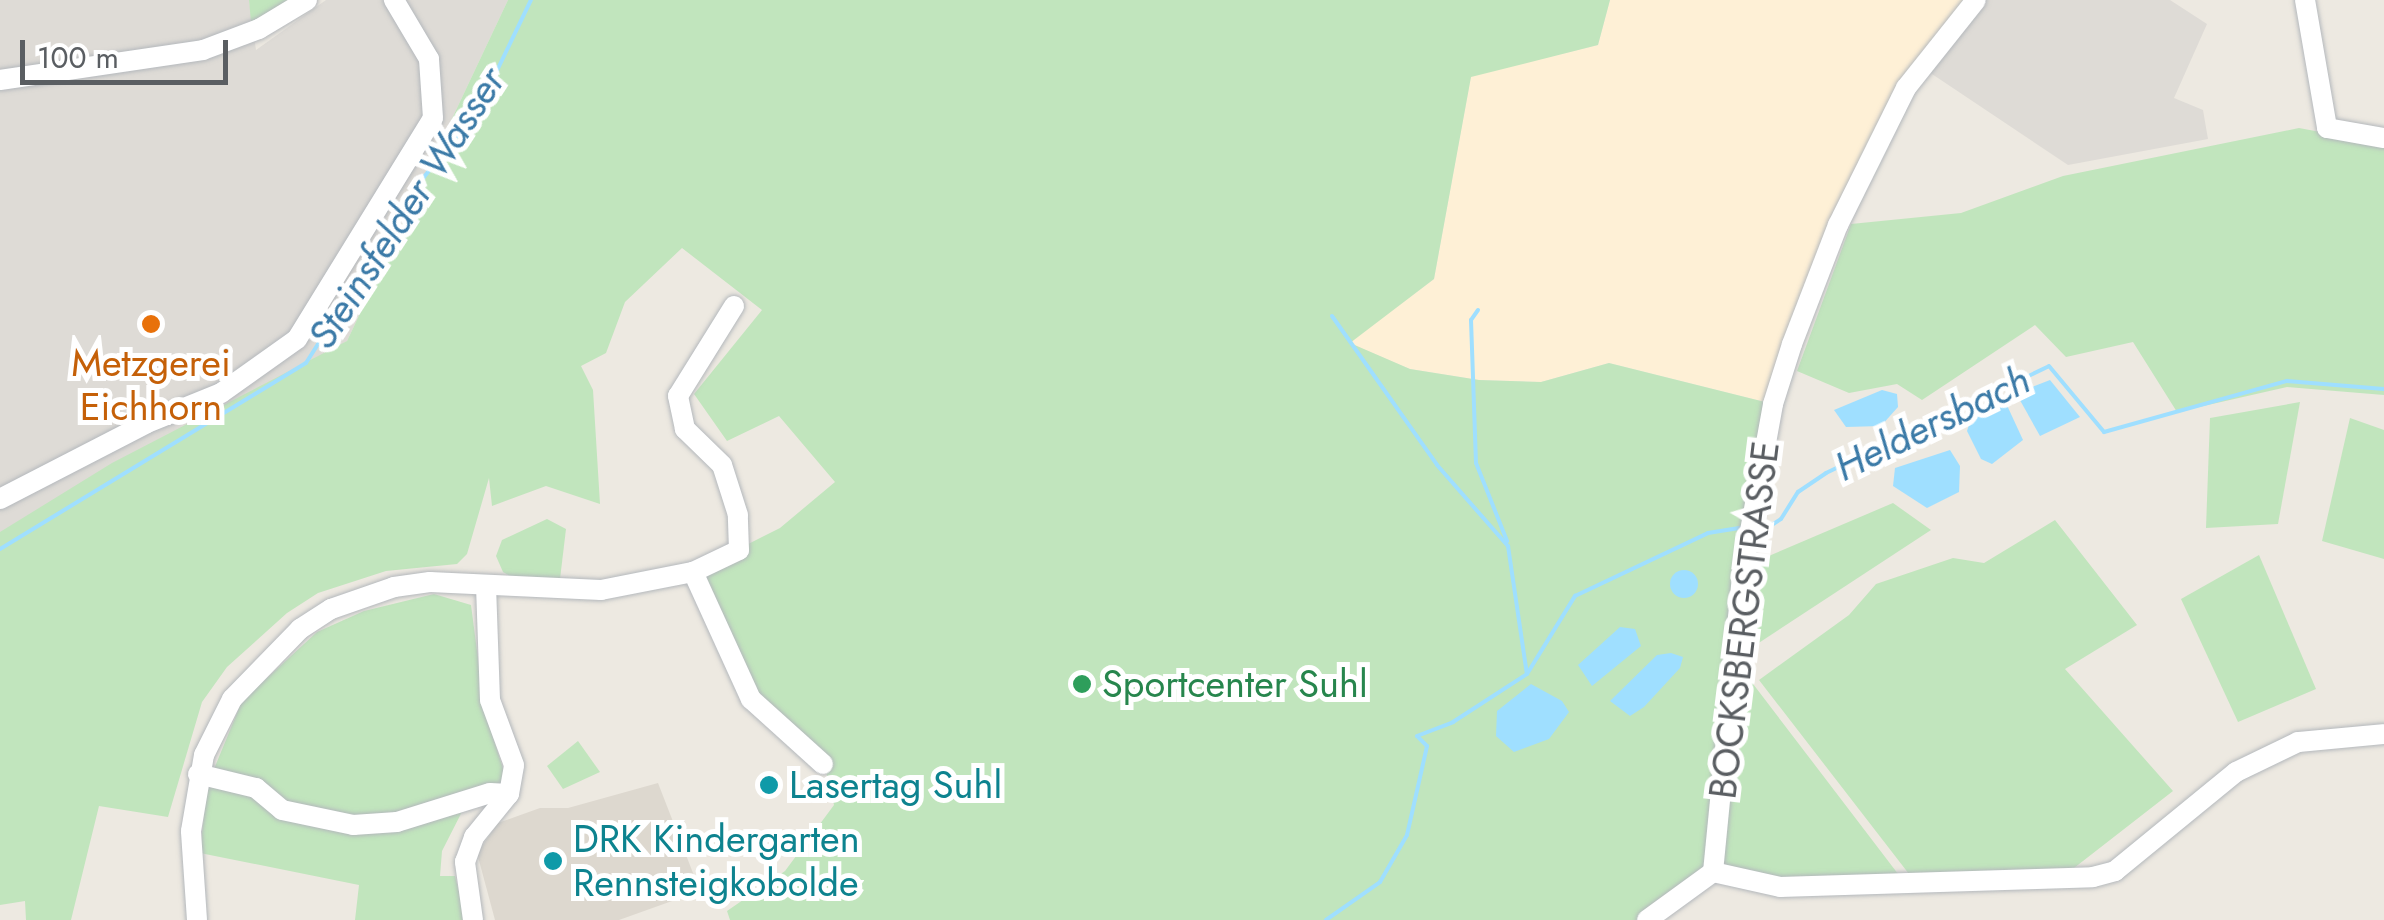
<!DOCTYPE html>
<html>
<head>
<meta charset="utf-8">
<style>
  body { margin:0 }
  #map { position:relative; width:2384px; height:920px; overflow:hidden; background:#ede9e1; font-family:Jost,sans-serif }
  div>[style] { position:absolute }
  .commercial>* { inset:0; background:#fef0d6 }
  .industrial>* { inset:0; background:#dedbd6 }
  .education>* { inset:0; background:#ddd8cf }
  .green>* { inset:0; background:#c1e5bd }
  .water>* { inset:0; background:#9fdfff }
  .round { border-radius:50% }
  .stream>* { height:4px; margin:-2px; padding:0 2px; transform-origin:2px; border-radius:2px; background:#9fdfff }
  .roads { filter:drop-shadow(0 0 2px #b4b8bc) drop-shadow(0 0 2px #b4b8bc) }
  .minor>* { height:20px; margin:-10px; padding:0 10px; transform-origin:10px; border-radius:10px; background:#fff }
  .dots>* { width:28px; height:28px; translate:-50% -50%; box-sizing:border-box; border:5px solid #fff; border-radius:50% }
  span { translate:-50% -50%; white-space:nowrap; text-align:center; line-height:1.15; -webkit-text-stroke:10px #fff; paint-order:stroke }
  .food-label { font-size:38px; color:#c56008 }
  .street-label { font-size:38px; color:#5a5e62 }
  .leisure-label { font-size:38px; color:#27864d }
  .left { translate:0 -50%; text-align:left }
  .culture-label { font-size:38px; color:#0d838f }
  .water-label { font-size:40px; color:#3b7aa7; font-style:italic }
  .scale { position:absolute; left:20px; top:40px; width:208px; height:45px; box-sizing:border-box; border:5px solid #5a5e62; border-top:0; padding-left:12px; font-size:30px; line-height:35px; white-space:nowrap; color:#5a5e62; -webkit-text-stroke:8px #fff; paint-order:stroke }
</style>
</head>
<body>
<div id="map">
  <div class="commercial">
    <div style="clip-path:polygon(1610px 0,1969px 0,1906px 88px,1773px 404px,1609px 363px,1541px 382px,1479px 380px,1410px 369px,1349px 343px,1434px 279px,1471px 76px,1598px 45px)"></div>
  </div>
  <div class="industrial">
    <div style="clip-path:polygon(0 0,249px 0,256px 50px,326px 0,508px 0,347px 341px,0 573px)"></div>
    <div style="clip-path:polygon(1985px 0,2170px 0,2207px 24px,2174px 98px,2203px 110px,2208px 139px,2068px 165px,1929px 72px)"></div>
  </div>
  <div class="education">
    <div style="clip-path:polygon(658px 783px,700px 891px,619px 920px,495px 920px,477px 853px,498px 823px,540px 808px,568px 808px)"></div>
  </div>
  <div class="green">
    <div style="clip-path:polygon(249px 0,295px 0,251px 22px)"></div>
    <div style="clip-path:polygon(508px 0,1610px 0,1598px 45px,1471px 77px,1434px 279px,1350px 343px,1410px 369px,1479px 380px,1541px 382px,1609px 363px,1773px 404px,1734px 659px,1908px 887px,1713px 872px,1647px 920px,730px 920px,727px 911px,785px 871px,834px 805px,823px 759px,751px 699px,693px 572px,780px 528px,835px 482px,779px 416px,727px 441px,694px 394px,762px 310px,682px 248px,625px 302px,606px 353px,581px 366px,593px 390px,600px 504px,546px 486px,492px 506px,489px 478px,467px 554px,457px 564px,386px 571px,318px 593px,287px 613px,227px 667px,202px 702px,168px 817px,99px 806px,71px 920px,26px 920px,25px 901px,0 905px,0 532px,112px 463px,347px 341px)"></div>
    <div style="clip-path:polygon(2299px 128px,2384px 144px,2384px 395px,2287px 387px,2177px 412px,2133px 342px,2066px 357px,2035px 325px,1922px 400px,1897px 384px,1849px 393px,1797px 371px,1851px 224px,1961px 213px,2063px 176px)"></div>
    <div style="clip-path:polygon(2300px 402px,2278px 524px,2206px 528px,2210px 418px)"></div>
    <div style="clip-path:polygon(2350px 418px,2384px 430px,2384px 559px,2322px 541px)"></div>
    <div style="clip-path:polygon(1893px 503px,1931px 530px,1745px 652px,1757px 561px)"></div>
    <div style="clip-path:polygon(547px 519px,566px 529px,560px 579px,517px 580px,503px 572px,496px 556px,502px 540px)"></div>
    <div style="clip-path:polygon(2055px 520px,2137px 625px,2065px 669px,2173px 791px,2074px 868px,1909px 874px,1759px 680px,1849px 615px,1876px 584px,1953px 558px,1984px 563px)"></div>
    <div style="clip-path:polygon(2259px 555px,2316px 689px,2238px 722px,2181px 599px)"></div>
    <div style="clip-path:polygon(434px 594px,471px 605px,485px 712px,507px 781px,471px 794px,442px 851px,440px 876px,455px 876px,466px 920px,355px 920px,359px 885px,200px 853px,207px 786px,242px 701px,317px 632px,364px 611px)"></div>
    <div style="clip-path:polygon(578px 741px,600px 772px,563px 789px,547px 766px)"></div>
  </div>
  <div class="water">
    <div style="clip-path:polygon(2050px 380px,2080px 417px,2040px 436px,2016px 393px)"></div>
    <div style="clip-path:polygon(1882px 390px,1897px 394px,1898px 407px,1881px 426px,1846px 427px,1834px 410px)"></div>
    <div style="clip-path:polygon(2005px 401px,2023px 440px,1992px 464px,1981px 459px,1967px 431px,1971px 418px)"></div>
    <div style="clip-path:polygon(1950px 450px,1960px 466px,1959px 492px,1927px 508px,1893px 486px,1895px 468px)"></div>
    <div class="round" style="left:1670px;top:570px;width:28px;height:28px"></div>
    <div style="clip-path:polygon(1620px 627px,1635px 629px,1641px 646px,1592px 686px,1578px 665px)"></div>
    <div style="clip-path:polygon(1671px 653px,1683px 657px,1680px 668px,1644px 707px,1630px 716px,1610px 701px,1657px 655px)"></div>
    <div style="clip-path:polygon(1531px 684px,1562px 701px,1569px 712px,1549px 739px,1514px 752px,1496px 736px,1497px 711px)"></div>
  </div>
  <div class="stream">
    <div style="left:1478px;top:310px;width:12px;rotate:125deg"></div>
    <div style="left:1471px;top:320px;width:143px;rotate:88deg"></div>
    <div style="left:1476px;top:463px;width:84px;rotate:68.3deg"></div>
    <div style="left:1332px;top:316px;width:182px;rotate:54.8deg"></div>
    <div style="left:1437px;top:465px;width:108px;rotate:48.8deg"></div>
    <div style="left:1508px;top:546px;width:129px;rotate:81.6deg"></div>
    <div style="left:1764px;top:530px;width:20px;rotate:-33deg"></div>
    <div style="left:1781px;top:519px;width:32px;rotate:-58deg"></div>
    <div style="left:1798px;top:492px;width:34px;rotate:-34deg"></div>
    <div style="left:1826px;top:473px;width:247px;rotate:-25.6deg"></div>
    <div style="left:2049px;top:366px;width:86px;rotate:50.2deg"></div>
    <div style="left:2104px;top:432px;width:190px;rotate:-15.6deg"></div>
    <div style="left:2287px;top:381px;width:97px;rotate:4.7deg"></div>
    <div style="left:0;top:549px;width:358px;rotate:-31.3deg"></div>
    <div style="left:306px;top:363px;width:220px;rotate:-57.6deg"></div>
    <div style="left:424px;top:177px;width:86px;rotate:-51.1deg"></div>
    <div style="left:478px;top:110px;width:122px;rotate:-64.3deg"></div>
    <div style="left:1326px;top:920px;width:66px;rotate:-35.1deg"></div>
    <div style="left:1380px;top:882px;width:54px;rotate:-60.1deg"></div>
    <div style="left:1407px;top:835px;width:91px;rotate:-77.3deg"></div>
    <div style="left:1427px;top:746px;width:14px;rotate:-135deg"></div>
    <div style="left:1417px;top:736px;width:39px;rotate:-21deg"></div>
    <div style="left:1453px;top:722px;width:88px;rotate:-33deg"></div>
    <div style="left:1527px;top:674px;width:92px;rotate:-58.4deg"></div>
    <div style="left:1575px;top:596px;width:147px;rotate:-25.3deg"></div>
    <div style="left:1708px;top:533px;width:33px;rotate:-9deg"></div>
  </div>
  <div class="roads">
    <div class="minor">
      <div style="left:2305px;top:0;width:130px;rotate:80.2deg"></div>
      <div style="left:2327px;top:128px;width:58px;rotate:10deg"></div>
      <div style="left:0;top:80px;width:205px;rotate:-8.4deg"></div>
      <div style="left:203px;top:50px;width:60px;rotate:-20.6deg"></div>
      <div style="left:259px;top:29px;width:56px;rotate:-31.1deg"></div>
      <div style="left:0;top:499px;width:165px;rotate:-27.3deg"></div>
      <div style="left:147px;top:423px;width:80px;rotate:-22.1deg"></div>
      <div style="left:221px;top:393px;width:93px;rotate:-35.4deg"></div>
      <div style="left:297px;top:339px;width:259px;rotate:-58.4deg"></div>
      <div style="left:433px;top:118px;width:59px;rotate:-93.9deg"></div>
      <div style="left:429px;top:59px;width:69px;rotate:-120.7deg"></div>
      <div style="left:693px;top:572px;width:140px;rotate:65.5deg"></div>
      <div style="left:751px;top:699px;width:97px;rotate:42.1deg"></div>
      <div style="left:198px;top:774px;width:60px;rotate:13.6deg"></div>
      <div style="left:256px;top:788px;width:34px;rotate:40deg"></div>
      <div style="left:282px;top:810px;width:73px;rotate:11.9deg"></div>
      <div style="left:353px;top:825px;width:44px;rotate:-3.9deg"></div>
      <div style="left:397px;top:822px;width:97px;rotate:-17.3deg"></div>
      <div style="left:490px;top:793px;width:19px;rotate:3deg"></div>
      <div style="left:1713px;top:872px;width:69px;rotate:12.6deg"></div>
      <div style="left:1780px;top:887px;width:313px;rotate:-1.8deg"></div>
      <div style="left:2093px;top:877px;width:23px;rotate:-15deg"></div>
      <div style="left:2115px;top:871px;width:156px;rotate:-39.3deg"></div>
      <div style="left:2236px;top:772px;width:69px;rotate:-25.8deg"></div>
      <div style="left:2298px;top:742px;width:86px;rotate:-5.3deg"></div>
      <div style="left:197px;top:920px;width:89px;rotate:-93.9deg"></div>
      <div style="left:191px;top:831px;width:77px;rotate:-80.3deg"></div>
      <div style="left:204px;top:755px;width:63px;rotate:-63.4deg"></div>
      <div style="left:232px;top:699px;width:98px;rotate:-45.8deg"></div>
      <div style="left:300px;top:629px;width:37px;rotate:-33deg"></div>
      <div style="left:331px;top:609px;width:67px;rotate:-19.2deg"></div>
      <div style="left:394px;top:587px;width:36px;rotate:-8deg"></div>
      <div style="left:430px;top:582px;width:171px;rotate:2.7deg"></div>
      <div style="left:601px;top:590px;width:94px;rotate:-11.1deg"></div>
      <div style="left:693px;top:572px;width:51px;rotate:-25.6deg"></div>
      <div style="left:739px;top:550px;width:35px;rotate:-92deg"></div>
      <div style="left:738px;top:515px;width:52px;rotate:-107.7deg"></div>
      <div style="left:722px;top:465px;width:52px;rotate:-135.8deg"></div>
      <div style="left:685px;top:429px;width:34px;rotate:-102deg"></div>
      <div style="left:678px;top:396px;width:106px;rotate:-58.1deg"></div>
      <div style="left:473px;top:920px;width:59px;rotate:-97.9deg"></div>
      <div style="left:465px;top:862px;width:27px;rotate:-70deg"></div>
      <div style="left:474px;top:837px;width:55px;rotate:-50.9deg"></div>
      <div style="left:509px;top:794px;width:29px;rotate:-80deg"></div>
      <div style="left:514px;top:765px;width:69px;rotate:-110.3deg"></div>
      <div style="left:490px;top:700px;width:112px;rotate:-92deg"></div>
      <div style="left:1647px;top:920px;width:82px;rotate:-36deg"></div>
      <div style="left:1713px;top:872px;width:298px;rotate:-84.4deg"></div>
      <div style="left:1742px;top:575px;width:174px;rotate:-79.7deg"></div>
      <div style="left:1773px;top:404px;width:63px;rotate:-72.4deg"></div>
      <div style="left:1792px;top:344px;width:128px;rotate:-68.9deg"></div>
      <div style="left:1838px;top:225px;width:153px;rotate:-63.6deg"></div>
      <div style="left:1906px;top:88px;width:112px;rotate:-51.5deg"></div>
    </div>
  </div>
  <div class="dots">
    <div style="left:151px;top:324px;background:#e8710a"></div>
    <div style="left:1082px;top:684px;background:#2e9e5b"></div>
    <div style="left:769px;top:785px;background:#0f9aa8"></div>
    <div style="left:553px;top:861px;background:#0f9aa8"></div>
  </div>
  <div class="food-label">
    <span style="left:151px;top:385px">Metzgerei<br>Eichhorn</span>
  </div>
  <div class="street-label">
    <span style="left:1744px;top:620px;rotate:-83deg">BOCKSBERGSTRASSE</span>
  </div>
  <div class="leisure-label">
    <span class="left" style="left:1102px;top:684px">Sportcenter Suhl</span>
  </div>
  <div class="culture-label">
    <span class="left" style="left:789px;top:785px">Lasertag Suhl</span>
    <span class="left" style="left:573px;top:861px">DRK Kindergarten<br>Rennsteigkobolde</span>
  </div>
  <div class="water-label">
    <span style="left:406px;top:208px;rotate:-57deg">Steinsfelder Wasser</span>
    <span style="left:1932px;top:423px;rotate:-26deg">Heldersbach</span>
  </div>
  <div class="scale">100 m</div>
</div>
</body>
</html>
